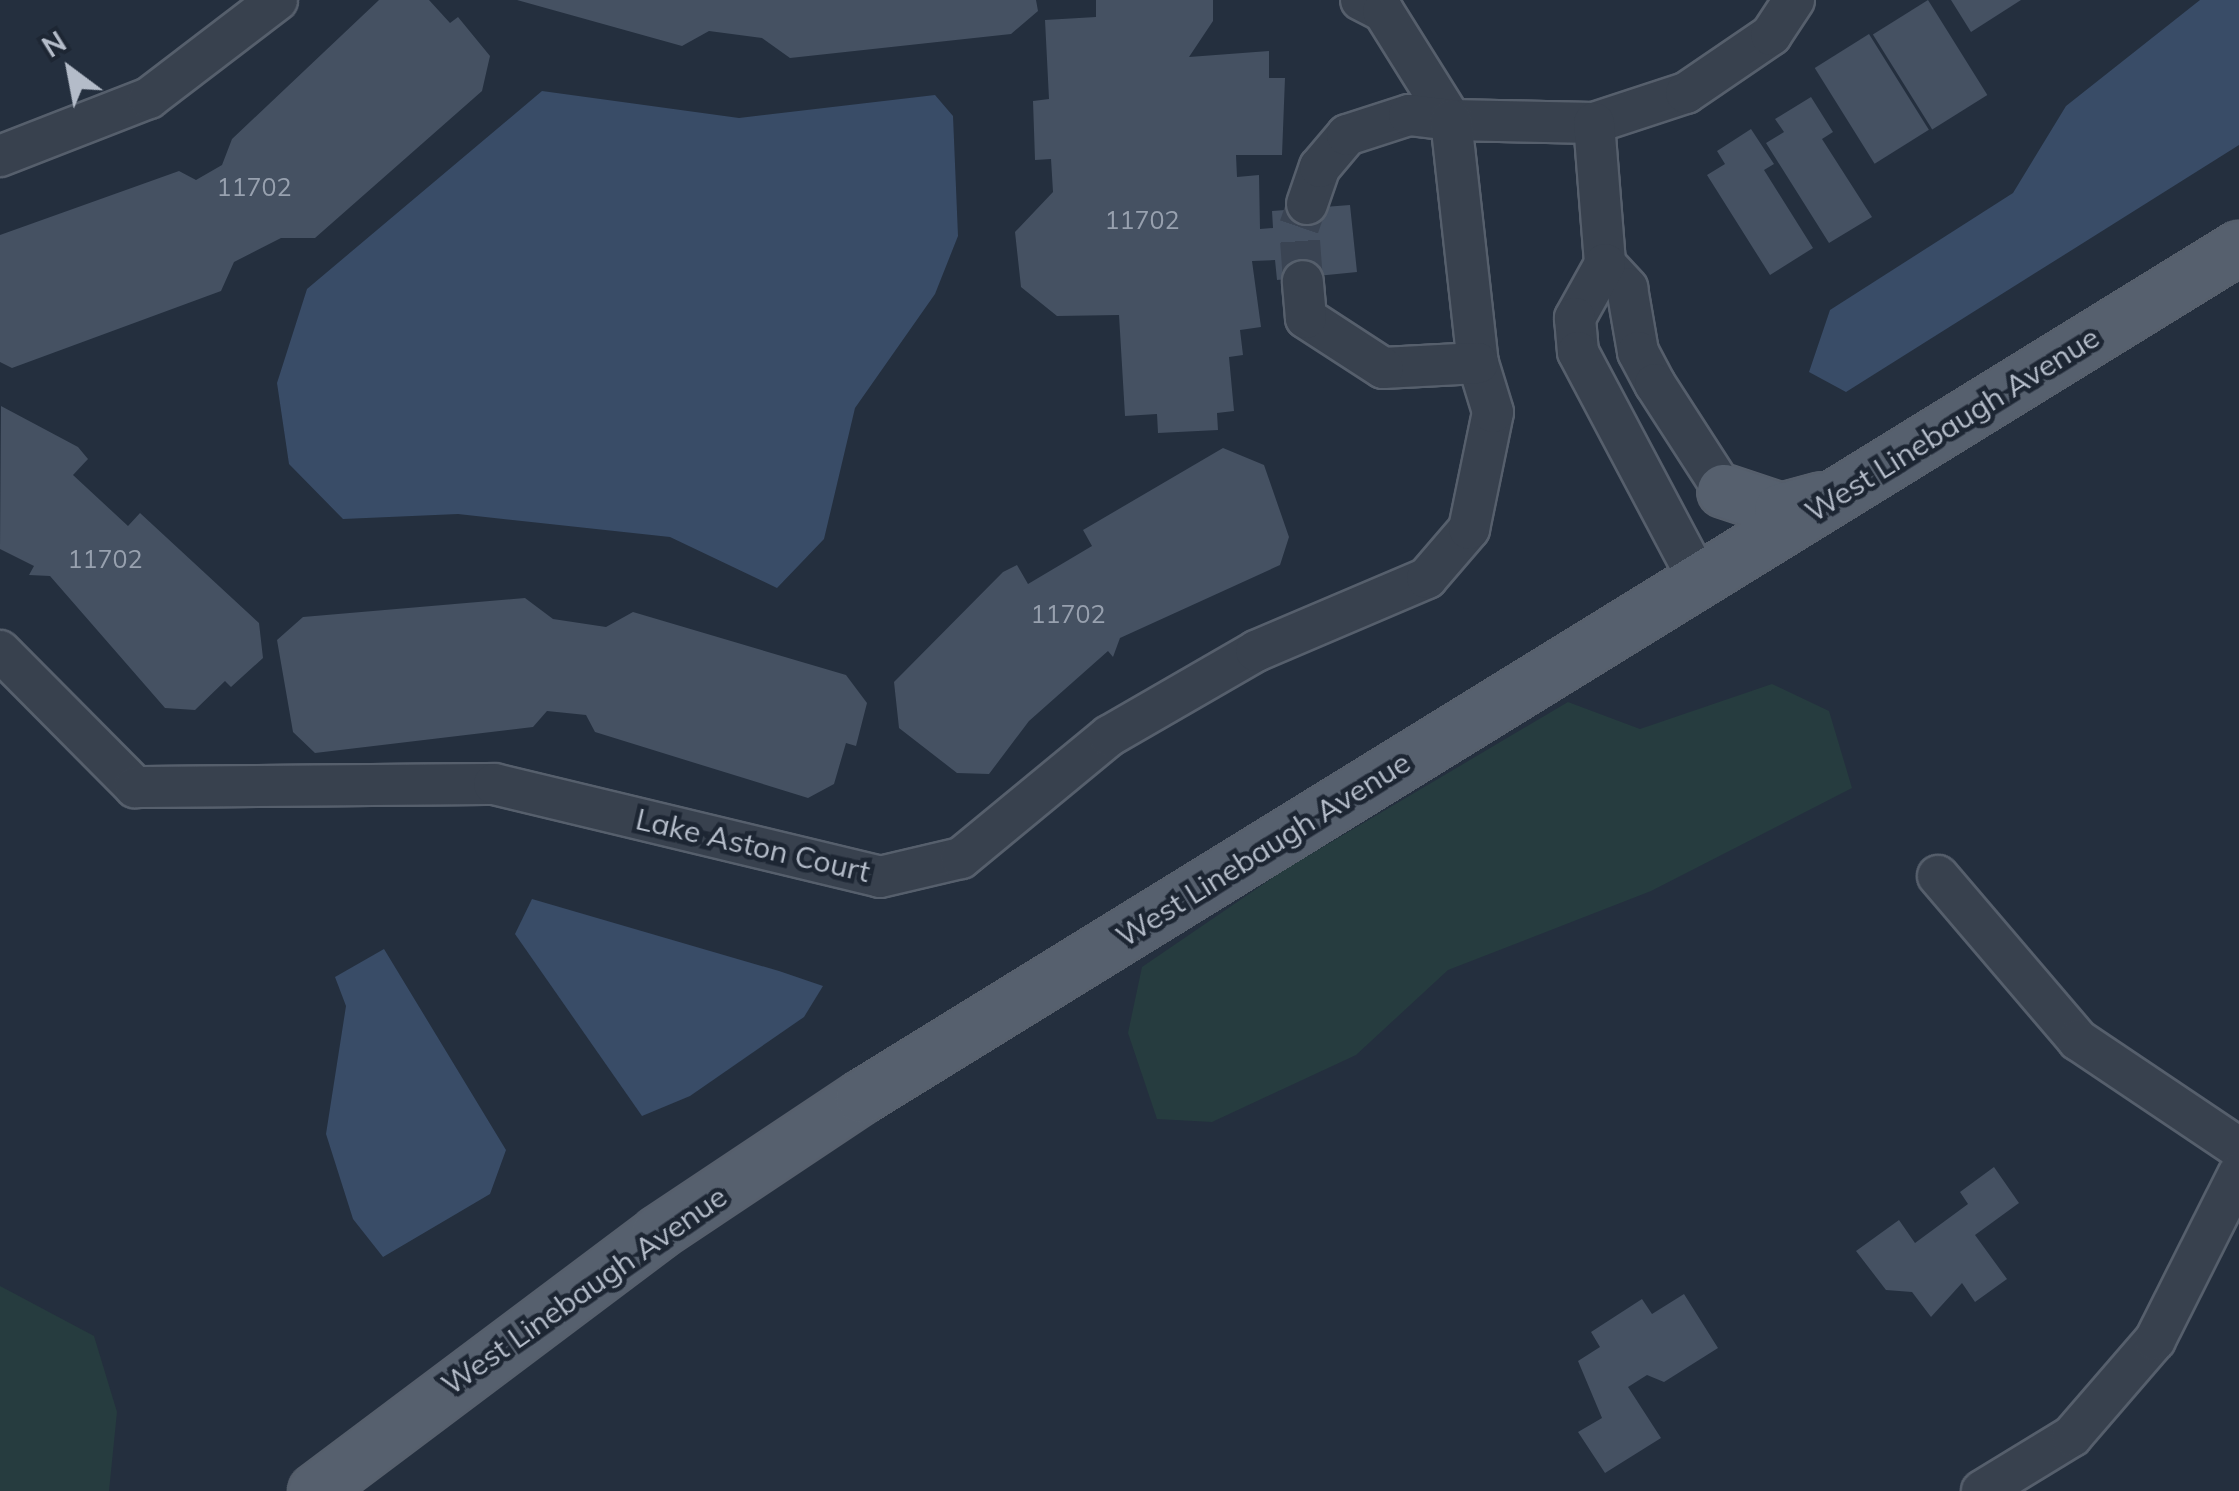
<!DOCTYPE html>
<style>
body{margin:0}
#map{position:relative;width:2239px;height:1491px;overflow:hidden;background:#242f3e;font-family:Mulish,sans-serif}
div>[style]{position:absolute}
.green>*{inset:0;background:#263c3f}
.water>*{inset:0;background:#394c67}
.building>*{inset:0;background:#455162;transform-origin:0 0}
.minor-tunnel>*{height:40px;margin-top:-20px;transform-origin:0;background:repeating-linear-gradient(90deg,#3a4453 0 40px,transparent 0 60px)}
.roads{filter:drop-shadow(2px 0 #565f6c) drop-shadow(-2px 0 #565f6c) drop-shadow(0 2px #565f6c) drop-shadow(0 -2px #565f6c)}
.minor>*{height:40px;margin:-20px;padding:0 20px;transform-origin:20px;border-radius:20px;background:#38414e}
.major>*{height:52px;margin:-26px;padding:0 26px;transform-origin:26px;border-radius:26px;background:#56606e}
span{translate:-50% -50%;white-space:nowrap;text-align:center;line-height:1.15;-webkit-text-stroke:9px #1d2633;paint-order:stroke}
.number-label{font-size:25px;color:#98a1af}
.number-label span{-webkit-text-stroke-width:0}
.street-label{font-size:30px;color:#b4bcc9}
.north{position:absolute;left:20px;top:20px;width:100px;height:100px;-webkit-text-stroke:8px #1d2633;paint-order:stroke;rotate:328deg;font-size:28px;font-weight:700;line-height:40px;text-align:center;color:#b4bcc9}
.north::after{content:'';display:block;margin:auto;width:35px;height:45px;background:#b4bcc9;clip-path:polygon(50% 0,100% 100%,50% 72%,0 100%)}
</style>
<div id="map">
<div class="green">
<div style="clip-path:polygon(1772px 684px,1829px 711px,1852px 788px,1651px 891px,1448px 970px,1356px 1055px,1212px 1122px,1157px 1119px,1128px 1033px,1142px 967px,1284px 870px,1568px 702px,1640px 729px)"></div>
<div style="clip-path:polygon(0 1286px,94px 1336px,117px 1412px,109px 1491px,0 1491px)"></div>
</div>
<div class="water">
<div style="clip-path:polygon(2200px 0,2239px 0,2239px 145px,1846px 392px,1809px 372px,1830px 310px,2013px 193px,2066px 106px)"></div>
<div style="clip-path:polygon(542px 91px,739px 118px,935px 95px,953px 116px,958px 236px,935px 294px,855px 408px,824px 539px,777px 588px,670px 537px,458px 514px,343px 519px,289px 464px,277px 383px,307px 289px)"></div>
<div style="clip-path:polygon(532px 899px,779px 971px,823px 986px,804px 1017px,690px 1096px,642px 1116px,515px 934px)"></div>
<div style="clip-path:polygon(384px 949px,506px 1150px,490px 1194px,383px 1257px,353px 1219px,326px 1134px,346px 1006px,335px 977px)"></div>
</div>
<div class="building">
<div style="clip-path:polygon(379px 0,429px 0,450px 23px,458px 17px,490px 56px,482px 91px,315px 238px,281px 238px,234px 262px,221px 291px,12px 368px,0 362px,0 235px,179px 171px,196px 180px,222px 165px,232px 139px)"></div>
<div style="clip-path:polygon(517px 0,1036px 0,1038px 11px,1011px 34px,790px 58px,762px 38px,709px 31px,682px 46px)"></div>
<div style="clip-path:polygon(1096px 0,1213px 0,1213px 21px,1189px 57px,1269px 51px,1269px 78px,1285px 78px,1282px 155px,1236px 155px,1237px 177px,1259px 175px,1260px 229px,1273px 228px,1272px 211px,1350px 205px,1357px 272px,1277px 280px,1275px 260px,1252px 261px,1261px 327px,1240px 330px,1243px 355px,1229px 357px,1234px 411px,1217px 413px,1218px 430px,1158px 433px,1157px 414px,1125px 416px,1119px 315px,1057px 316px,1021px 287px,1015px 232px,1053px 192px,1051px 159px,1035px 160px,1033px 101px,1049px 99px,1045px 20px,1096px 17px)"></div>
<div style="left:1928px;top:0;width:112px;height:65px;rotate:58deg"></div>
<div style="clip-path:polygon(1951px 0,2021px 0,1971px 32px)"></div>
<div style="left:1869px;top:34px;width:113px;height:64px;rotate:58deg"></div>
<div style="clip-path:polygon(1811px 97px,1833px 132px,1822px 139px,1872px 217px,1829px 243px,1766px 143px,1784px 132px,1775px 119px)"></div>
<div style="clip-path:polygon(1751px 129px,1774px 164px,1764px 170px,1813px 248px,1770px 275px,1707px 175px,1725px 164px,1717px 151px)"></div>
<div style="clip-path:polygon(1px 406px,78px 447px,88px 459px,73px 475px,128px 526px,140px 513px,259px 623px,263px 658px,231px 687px,225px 681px,195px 710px,165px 708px,50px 576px,29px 575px,34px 566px,0 549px)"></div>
<div style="clip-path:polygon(1223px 448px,1264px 465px,1289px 537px,1280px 565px,1120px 638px,1113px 657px,1108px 651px,1029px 721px,989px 774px,957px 773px,899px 728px,894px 682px,1003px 572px,1017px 565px,1028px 584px,1092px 546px,1083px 530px)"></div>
<div style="clip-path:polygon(525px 598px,553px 619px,606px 627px,633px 612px,846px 675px,867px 703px,856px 746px,846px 743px,834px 784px,808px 798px,595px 732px,586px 715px,547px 711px,533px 727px,315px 753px,293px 732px,277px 640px,303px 617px)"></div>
<div style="clip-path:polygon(1994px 1167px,2019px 1203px,1975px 1235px,2007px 1279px,1975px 1302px,1962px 1283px,1931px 1317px,1912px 1292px,1886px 1290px,1856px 1251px,1899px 1220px,1915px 1243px,1968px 1204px,1960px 1192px)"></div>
<div style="clip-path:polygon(1684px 1294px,1718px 1348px,1664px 1382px,1647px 1375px,1628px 1387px,1661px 1438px,1605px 1473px,1578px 1432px,1602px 1418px,1578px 1361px,1600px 1347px,1591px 1332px,1642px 1299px,1652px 1314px)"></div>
</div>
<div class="minor-tunnel">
<div style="left:1303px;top:281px;width:54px;rotate:-94.2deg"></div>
<div style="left:1299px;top:227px;width:24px;rotate:-71deg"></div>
</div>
<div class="roads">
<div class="minor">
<div style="left:1361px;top:0;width:25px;rotate:27deg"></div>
<div style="left:1383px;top:11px;width:128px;rotate:58deg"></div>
<div style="left:1451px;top:120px;width:143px;rotate:1.2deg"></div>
<div style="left:1594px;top:123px;width:97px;rotate:-18.1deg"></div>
<div style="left:1686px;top:93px;width:103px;rotate:-34.3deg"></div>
<div style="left:1771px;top:35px;width:42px;rotate:-56.7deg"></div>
<div style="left:1594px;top:123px;width:141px;rotate:85.5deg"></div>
<div style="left:1605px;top:264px;width:33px;rotate:47deg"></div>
<div style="left:1627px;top:288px;width:65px;rotate:80.2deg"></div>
<div style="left:1638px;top:352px;width:36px;rotate:62deg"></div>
<div style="left:1655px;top:384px;width:127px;rotate:57.2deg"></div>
<div style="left:0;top:156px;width:160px;rotate:-21.3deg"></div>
<div style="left:149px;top:98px;width:161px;rotate:-37.4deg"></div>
<div style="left:1307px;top:204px;width:39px;rotate:-71deg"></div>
<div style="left:1320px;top:167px;width:42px;rotate:-49.8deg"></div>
<div style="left:1347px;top:135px;width:65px;rotate:-17.9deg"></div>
<div style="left:1409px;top:115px;width:42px;rotate:6.8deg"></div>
<div style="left:1451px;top:120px;width:244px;rotate:83.7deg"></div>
<div style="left:1605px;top:264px;width:62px;rotate:119.1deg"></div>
<div style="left:1575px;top:318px;width:34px;rotate:85deg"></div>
<div style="left:1578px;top:352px;width:257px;rotate:62.1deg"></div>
<div style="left:0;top:651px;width:192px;rotate:45.2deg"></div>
<div style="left:135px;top:787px;width:359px;rotate:-0.5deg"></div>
<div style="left:494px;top:784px;width:397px;rotate:13.5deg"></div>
<div style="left:880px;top:877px;width:83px;rotate:-13.2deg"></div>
<div style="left:961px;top:858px;width:192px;rotate:-39.5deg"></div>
<div style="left:1109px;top:736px;width:170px;rotate:-30deg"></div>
<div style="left:1256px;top:651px;width:186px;rotate:-23.1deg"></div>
<div style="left:1427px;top:578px;width:65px;rotate:-49.4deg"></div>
<div style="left:1469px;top:529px;width:119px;rotate:-78.4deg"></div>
<div style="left:1493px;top:412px;width:51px;rotate:-107deg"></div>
<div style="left:1478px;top:363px;width:95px;rotate:177deg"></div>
<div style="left:1383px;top:368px;width:92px;rotate:-147deg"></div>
<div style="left:1306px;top:318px;width:37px;rotate:-95deg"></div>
<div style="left:1938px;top:876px;width:216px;rotate:49.5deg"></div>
<div style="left:2078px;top:1040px;width:194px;rotate:33.9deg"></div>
<div style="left:1982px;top:1491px;width:105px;rotate:-31.4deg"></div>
<div style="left:2072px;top:1436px;width:127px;rotate:-49.2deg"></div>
<div style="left:2155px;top:1340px;width:187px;rotate:-63.3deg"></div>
</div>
<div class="major">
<div style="left:1724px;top:491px;width:60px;rotate:18.4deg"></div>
<div style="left:1781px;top:510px;width:42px;rotate:-15deg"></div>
<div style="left:315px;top:1491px;width:429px;rotate:-36.9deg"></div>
<div style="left:658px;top:1233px;width:245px;rotate:-33.7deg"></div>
<div style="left:862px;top:1097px;width:1618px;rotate:-31.66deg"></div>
</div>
</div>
<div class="number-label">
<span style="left:254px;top:187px">11702</span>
<span style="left:1142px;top:220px">11702</span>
<span style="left:105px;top:559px">11702</span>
<span style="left:1068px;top:614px">11702</span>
</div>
<div class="street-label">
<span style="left:1952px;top:424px;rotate:-32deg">West Linebaugh Avenue</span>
<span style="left:753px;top:845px;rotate:13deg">Lake Aston Court</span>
<span style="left:1263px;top:849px;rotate:-32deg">West Linebaugh Avenue</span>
<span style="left:584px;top:1290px;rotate:-35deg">West Linebaugh Avenue</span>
</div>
<div class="north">N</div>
</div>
